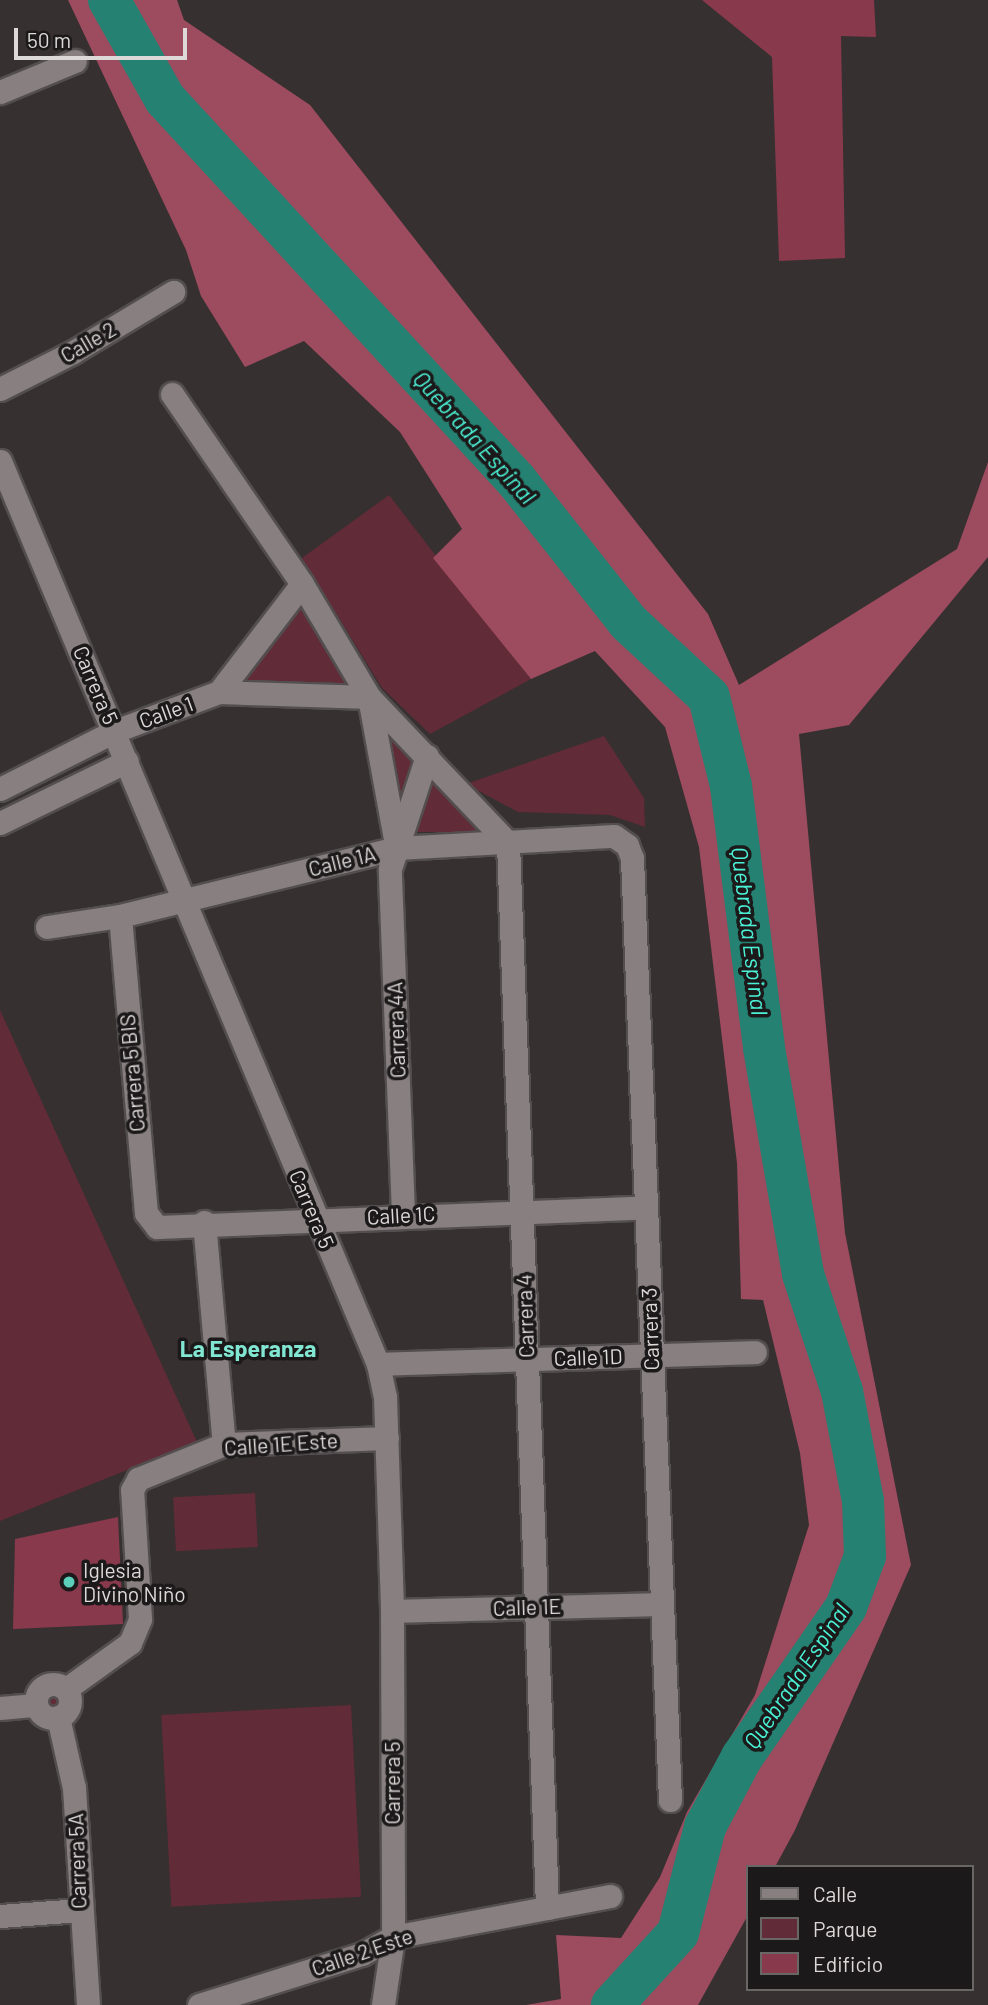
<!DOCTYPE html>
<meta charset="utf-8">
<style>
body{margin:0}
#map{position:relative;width:988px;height:2005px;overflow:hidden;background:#373031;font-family:Barlow,sans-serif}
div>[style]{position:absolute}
.green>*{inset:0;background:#612b37;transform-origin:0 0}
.round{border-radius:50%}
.forest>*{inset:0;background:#9d4b5e}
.river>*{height:42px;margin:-21px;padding:0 21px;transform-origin:21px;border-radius:21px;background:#258272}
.building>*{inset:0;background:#89394c}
.roads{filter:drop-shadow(2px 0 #534e4f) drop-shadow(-2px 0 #534e4f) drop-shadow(0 2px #534e4f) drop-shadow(0 -2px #534e4f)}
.minor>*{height:23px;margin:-11.5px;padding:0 11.5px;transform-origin:11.5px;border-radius:11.5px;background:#877f80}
.minor>.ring{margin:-11.5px;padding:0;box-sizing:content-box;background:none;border:23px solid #877f80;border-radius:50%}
.dots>*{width:19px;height:19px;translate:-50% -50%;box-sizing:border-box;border:4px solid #1c191a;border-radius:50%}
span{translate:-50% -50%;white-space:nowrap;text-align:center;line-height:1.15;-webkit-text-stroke:7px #1c191a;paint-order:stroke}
.street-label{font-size:21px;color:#ddd9d9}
.poi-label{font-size:21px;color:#ddd9d9}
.left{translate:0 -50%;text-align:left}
.water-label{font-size:23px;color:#4bf1d5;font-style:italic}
.neighbourhood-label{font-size:23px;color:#82e7d2;font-weight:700}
.legend{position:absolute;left:746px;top:1865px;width:228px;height:126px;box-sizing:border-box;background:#1c191a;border:2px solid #696666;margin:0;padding:9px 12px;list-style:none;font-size:21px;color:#ddd9d9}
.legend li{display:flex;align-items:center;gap:14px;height:35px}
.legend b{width:35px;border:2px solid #696666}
.scale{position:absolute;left:14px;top:28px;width:173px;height:32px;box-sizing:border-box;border:4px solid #ddd9d9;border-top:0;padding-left:9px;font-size:21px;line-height:24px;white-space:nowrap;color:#ddd9d9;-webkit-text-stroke:5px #1c191a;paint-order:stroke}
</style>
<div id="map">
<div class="green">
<div style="clip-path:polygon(389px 495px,531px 679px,430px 734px,382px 688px,302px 558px)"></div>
<div style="clip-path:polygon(302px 598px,346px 685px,240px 684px)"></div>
<div style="clip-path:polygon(384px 727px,418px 759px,399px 814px)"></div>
<div style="clip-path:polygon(604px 736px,644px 798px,645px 827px,610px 815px,518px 812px,466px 784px)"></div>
<div style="clip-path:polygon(428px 770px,490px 832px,408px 832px)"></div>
<div style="clip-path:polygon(0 1010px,197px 1442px,0 1521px)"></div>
<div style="left:255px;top:1493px;width:54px;height:82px;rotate:87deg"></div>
<div class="round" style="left:43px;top:1689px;width:24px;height:24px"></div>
<div style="left:351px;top:1705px;width:192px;height:190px;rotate:87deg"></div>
</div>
<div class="forest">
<div style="clip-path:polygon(68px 0,177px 0,184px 20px,310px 105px,708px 614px,739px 685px,957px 549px,988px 462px,988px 557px,849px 725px,799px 734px,845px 1233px,911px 1565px,795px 1830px,775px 1867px,748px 1867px,748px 1915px,698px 2005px,526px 2005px,561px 1999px,556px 1935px,621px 1938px,660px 1877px,687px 1812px,755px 1695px,809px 1525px,800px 1453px,763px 1300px,741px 1299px,737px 1163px,699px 847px,665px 727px,595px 651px,531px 679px,433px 558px,462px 529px,400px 432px,304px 341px,245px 367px,201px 296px,186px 250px)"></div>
</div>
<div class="river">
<div style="left:109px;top:0;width:114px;rotate:60.5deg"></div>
<div style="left:165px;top:99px;width:518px;rotate:47.35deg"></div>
<div style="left:516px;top:480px;width:181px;rotate:51.7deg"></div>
<div style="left:628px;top:622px;width:110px;rotate:42.8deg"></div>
<div style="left:709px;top:697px;width:92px;rotate:76.1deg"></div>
<div style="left:731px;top:786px;width:264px;rotate:82.8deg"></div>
<div style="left:764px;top:1048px;width:229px;rotate:80.2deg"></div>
<div style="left:803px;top:1274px;width:123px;rotate:71.6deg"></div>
<div style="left:842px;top:1391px;width:112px;rotate:79.2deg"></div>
<div style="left:863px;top:1501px;width:55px;rotate:87.9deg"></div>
<div style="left:865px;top:1556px;width:54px;rotate:110.4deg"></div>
<div style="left:846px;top:1607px;width:183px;rotate:124.7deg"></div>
<div style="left:742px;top:1757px;width:79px;rotate:117.9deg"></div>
<div style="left:705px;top:1827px;width:109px;rotate:104.3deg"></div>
<div style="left:678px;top:1933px;width:98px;rotate:132.5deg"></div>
</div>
<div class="building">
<div style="clip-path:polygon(702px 0,874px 0,876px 37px,841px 36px,845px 258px,779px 261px,772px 57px)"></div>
<div style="clip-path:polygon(118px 1517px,123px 1624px,13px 1629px,15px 1539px)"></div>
</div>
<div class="roads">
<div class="minor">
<div style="left:0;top:92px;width:81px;rotate:-22.5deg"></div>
<div style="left:0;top:389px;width:82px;rotate:-26.9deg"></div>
<div style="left:73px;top:352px;width:117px;rotate:-31deg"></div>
<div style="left:172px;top:394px;width:230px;rotate:55.6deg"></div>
<div style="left:302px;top:584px;width:131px;rotate:59.3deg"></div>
<div style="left:369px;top:697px;width:202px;rotate:46.4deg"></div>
<div style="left:508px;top:843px;width:1066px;rotate:87.9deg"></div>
<div style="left:0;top:461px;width:979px;rotate:67.29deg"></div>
<div style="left:378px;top:1364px;width:34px;rotate:78deg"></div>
<div style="left:385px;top:1397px;width:214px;rotate:88.1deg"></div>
<div style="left:392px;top:1611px;width:326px;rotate:89.8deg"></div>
<div style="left:393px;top:1937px;width:69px;rotate:98.4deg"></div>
<div style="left:219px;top:692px;width:136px;rotate:-52.5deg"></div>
<div style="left:369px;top:697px;width:149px;rotate:79.6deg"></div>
<div style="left:0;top:789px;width:129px;rotate:-26.8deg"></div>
<div style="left:115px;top:731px;width:111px;rotate:-20.6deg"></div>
<div style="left:219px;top:692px;width:150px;rotate:1.9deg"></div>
<div style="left:0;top:823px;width:141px;rotate:-26deg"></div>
<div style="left:120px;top:916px;width:298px;rotate:85deg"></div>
<div style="left:146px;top:1213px;width:18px;rotate:52deg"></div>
<div style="left:157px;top:1227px;width:488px;rotate:-2.3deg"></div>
<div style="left:47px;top:927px;width:74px;rotate:-8.6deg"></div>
<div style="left:120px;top:916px;width:285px;rotate:-13.8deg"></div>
<div style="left:397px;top:848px;width:217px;rotate:-3.2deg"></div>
<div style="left:614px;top:836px;width:16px;rotate:35deg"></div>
<div style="left:627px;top:845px;width:14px;rotate:69deg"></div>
<div style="left:632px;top:858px;width:943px;rotate:87.69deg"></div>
<div style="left:403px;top:1214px;width:345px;rotate:-92.2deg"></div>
<div style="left:390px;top:869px;width:119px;rotate:-71.9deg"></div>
<div style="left:204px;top:1222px;width:223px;rotate:84.9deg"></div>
<div style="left:378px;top:1364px;width:377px;rotate:-1.8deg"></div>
<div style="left:392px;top:1611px;width:269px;rotate:-1.5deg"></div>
<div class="ring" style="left:36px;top:1684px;width:11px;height:11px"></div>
<div style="left:66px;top:1689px;width:79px;rotate:-35.7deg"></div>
<div style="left:130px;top:1643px;width:26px;rotate:-67deg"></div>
<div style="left:140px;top:1619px;width:129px;rotate:-93.5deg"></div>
<div style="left:132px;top:1490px;width:13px;rotate:-61deg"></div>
<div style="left:138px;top:1479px;width:93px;rotate:-22.1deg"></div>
<div style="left:224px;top:1444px;width:163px;rotate:-2.1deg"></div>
<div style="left:0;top:1708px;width:36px;rotate:-5deg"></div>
<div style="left:58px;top:1717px;width:73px;rotate:77.3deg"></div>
<div style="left:74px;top:1788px;width:217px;rotate:86.3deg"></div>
<div style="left:0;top:1916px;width:79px;rotate:-4.3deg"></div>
<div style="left:199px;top:2005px;width:171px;rotate:-17.4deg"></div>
<div style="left:362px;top:1954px;width:35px;rotate:-29deg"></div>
<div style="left:393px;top:1937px;width:221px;rotate:-10.7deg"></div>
</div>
</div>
<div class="dots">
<div style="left:69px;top:1582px;background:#5dceb9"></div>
</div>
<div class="street-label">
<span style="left:88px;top:342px;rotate:-30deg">Calle 2</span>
<span style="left:96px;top:685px;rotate:67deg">Carrera 5</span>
<span style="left:166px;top:712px;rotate:-20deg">Calle 1</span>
<span style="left:342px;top:861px;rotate:-14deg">Calle 1A</span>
<span style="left:396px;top:1030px;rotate:-92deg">Carrera 4A</span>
<span style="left:132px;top:1073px;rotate:-95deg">Carrera 5 BIS</span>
<span style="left:312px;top:1209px;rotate:67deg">Carrera 5</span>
<span style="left:401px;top:1215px;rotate:-3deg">Calle 1C</span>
<span style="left:525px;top:1316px;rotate:-92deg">Carrera 4</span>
<span style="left:650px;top:1329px;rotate:-92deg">Carrera 3</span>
<span style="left:588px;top:1357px;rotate:-2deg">Calle 1D</span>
<span style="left:281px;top:1444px;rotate:-4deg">Calle 1E Este</span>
<span style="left:527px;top:1607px;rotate:-2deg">Calle 1E</span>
<span style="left:392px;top:1783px;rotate:-90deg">Carrera 5</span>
<span style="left:77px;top:1861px;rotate:-92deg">Carrera 5A</span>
<span style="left:362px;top:1952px;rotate:-19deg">Calle 2 Este</span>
</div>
<div class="poi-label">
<span class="left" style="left:83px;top:1582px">Iglesia<br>Divino Niño</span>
</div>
<div class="water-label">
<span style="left:475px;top:437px;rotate:48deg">Quebrada Espinal</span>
<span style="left:750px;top:931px;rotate:83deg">Quebrada Espinal</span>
<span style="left:796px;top:1676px;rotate:-56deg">Quebrada Espinal</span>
</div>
<div class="neighbourhood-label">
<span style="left:248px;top:1348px">La Esperanza</span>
</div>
<ul class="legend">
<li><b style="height:9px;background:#877f80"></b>Calle</li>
<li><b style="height:19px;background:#612b37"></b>Parque</li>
<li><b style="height:19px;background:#89394c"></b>Edificio</li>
</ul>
<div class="scale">50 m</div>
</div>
